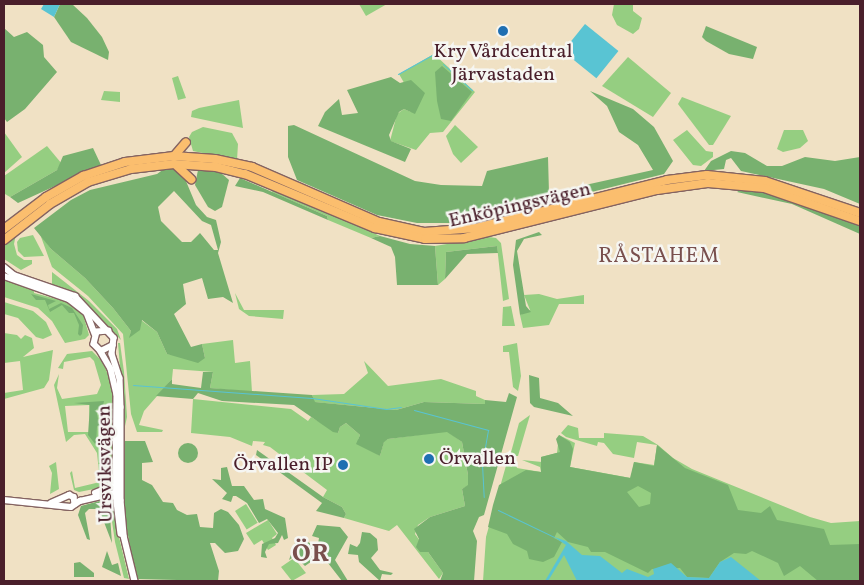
<!DOCTYPE html>
<meta charset="utf-8">
<style>
body{margin:0}
#map{position:relative;width:864px;height:585px;overflow:hidden;background:#f0e1c4;font-family:Vollkorn,serif}
div>[style]{position:absolute}
.green>*{inset:0;background:#95ce81;transform-origin:0 0}
.forest>*{inset:0;background:#78b16f}
.round{border-radius:50%}
.water>*{inset:0;background:#59c4d3;transform-origin:0 0}
.stream>*{height:1px;margin:-0.5px;padding:0 0.5px;transform-origin:0.5px;border-radius:0.5px;background:#59c4d3}
.roads{filter:drop-shadow(1px 0 #846361) drop-shadow(-1px 0 #846361) drop-shadow(0 1px #846361) drop-shadow(0 -1px #846361)}
.minor>*{height:5.5px;margin:-2.75px;padding:0 2.75px;transform-origin:2.75px;border-radius:2.75px;background:#fff}
.major>*{height:8px;margin:-4px;padding:0 4px;transform-origin:4px;border-radius:4px;background:#fbbe6e}
.dots>*{width:14px;height:14px;translate:-50% -50%;box-sizing:border-box;border:2px solid #f6f6f2;border-radius:50%}
span{translate:-50% -50%;white-space:nowrap;text-align:center;line-height:1.15;-webkit-text-stroke:5px #f6f6f2;paint-order:stroke}
.poi-label{font-size:20px;color:#4a1f2b}
.left{translate:0 -50%;text-align:left}
.right{translate:-100% -50%;text-align:right}
.street-label{font-size:20px;color:#4a1f2b}
.neighbourhood-label{font-size:21px;color:#794f4d;letter-spacing:1px}
.district-label{font-size:25px;color:#794f4d;font-weight:700;letter-spacing:1px}
.frame{position:absolute;inset:0;border:5px solid #4a1f2b;pointer-events:none}
</style>
<div id="map">
<div class="green">
<div style="clip-path:polygon(359px 4px,387px 4px,366px 16px)"></div>
<div style="clip-path:polygon(614px 4px,633px 4px,633px 11px,642px 18px,639px 29px,633px 34px,617px 25px,612px 15px)"></div>
<div style="clip-path:polygon(434px 54px,475px 92px,443px 132px,430px 133px,416px 150px,390px 141px,397px 114px,404px 109px,411px 112px,407px 88px,399px 74px)"></div>
<div style="clip-path:polygon(628px 57px,671px 93px,653px 117px,602px 86px)"></div>
<div style="clip-path:polygon(178px 76px,186px 98px,178px 100px,172px 78px)"></div>
<div style="clip-path:polygon(104px 91px,120px 92px,120px 102px,101px 100px)"></div>
<div style="clip-path:polygon(682px 97px,731px 116px,713px 145px,709px 145px,678px 104px)"></div>
<div style="clip-path:polygon(239px 100px,243px 128px,191px 117px,192px 111px,199px 108px)"></div>
<div style="clip-path:polygon(455px 125px,478px 147px,461px 163px,453px 154px,446px 136px)"></div>
<div style="clip-path:polygon(203px 127px,232px 133px,238px 144px,237px 160px,193px 151px,189px 137px,192px 132px)"></div>
<div style="clip-path:polygon(687px 130px,706px 151px,713px 152px,713px 157px,701px 166px,693px 165px,673px 140px)"></div>
<div style="clip-path:polygon(784px 130px,803px 130px,808px 141px,800px 148px,783px 152px,777px 149px)"></div>
<div style="clip-path:polygon(4px 132px,22px 157px,4px 173px)"></div>
<div style="clip-path:polygon(47px 146px,62px 164px,57px 170px,10px 197px,5px 194px,4px 176px)"></div>
<div style="clip-path:polygon(273px 188px,323px 210px,380px 236px,371px 238px,328px 220px,327px 216px,272px 192px)"></div>
<div style="clip-path:polygon(16px 234px,14px 244px,17px 255px,24px 260px,32px 260px,32px 264px,21px 270px,4px 259px,4px 245px)"></div>
<div style="clip-path:polygon(40px 234px,51px 249px,85px 278px,113px 308px,131px 331px,130px 337px,141px 320px,157px 332px,167px 354px,205px 358px,202px 344px,233px 340px,235px 363px,250px 361px,252px 392px,210px 388px,213px 372px,173px 369px,172px 379px,144px 411px,139px 425px,163px 430px,162px 432px,137px 432px,131px 414px,123px 334px,88px 296px,52px 267px)"></div>
<div style="clip-path:polygon(33px 235px,44px 256px,24px 257px,18px 251px,17px 242px,20px 238px)"></div>
<div style="clip-path:polygon(489px 237px,496px 238px,501px 243px,509px 299px,503px 301px,497px 246px,446px 252px,445px 279px,438px 285px,435px 246px)"></div>
<div style="clip-path:polygon(52px 272px,89px 301px,117px 329px,121px 340px,77px 295px,52px 284px)"></div>
<div style="clip-path:polygon(4px 279px,34px 289px,34px 293px,68px 302px,83px 314px,89px 335px,85px 339px,65px 343px,52px 321px,38px 308px,4px 297px)"></div>
<div style="clip-path:polygon(235px 293px,244px 310px,284px 310px,283px 319px,249px 316px,239px 309px)"></div>
<div style="clip-path:polygon(539px 294px,557px 299px,584px 295px,584px 304px,559px 304px,549px 325px,523px 328px,520px 315px,530px 310px,524px 295px)"></div>
<div style="clip-path:polygon(4px 302px,33px 311px,46px 322px,52px 335px,43px 339px,36px 337px,18px 318px,4px 314px)"></div>
<div style="clip-path:polygon(511px 306px,515px 326px,502px 326px,503px 307px)"></div>
<div style="clip-path:polygon(4px 333px,17px 335px,21px 339px,25px 335px,32px 338px,34px 348px,23px 357px,53px 350px,49px 380px,44px 388px,4px 399px,4px 393px,23px 390px,20px 361px,4px 363px)"></div>
<div style="clip-path:polygon(118px 343px,120px 343px,124px 372px,127px 417px,125px 426px)"></div>
<div style="clip-path:polygon(517px 343px,521px 376px,518px 391px,513px 387px,509px 352px,503px 352px,503px 346px)"></div>
<div style="clip-path:polygon(evenodd,92px 351px,103px 362px,113px 388px,112px 477px,104px 487px,79px 492px,74px 490px,70px 473px,72px 471px,75px 488px,100px 482px,97px 453px,85px 434px,74px 435px,66px 442px,54px 385px,59px 374px,57px 388px,62px 399px,97px 394px,101px 385px,94px 361px,90px 357px,64px 362px,63px 369px,58px 368px,67px 354px,92px 351px,89px 405px,90px 432px,68px 432px,65px 406px,89px 405px)"></div>
<div style="clip-path:polygon(364px 361px,388px 386px,441px 379px,476px 391px,476px 396px,485px 400px,485px 404px,424px 402px,396px 410px,314px 402px,312px 395px,344px 394px,368px 373px)"></div>
<div style="clip-path:polygon(193px 399px,291px 409px,308px 421px,311px 417px,338px 433px,340px 427px,346px 423px,360px 435px,358px 440px,380px 456px,384px 441px,388px 439px,447px 431px,462px 442px,468px 475px,468px 486px,462px 489px,465px 506px,430px 517px,418px 525px,415px 534px,443px 573px,439px 579px,397px 525px,389px 531px,344px 518px,346px 514px,342px 507px,323px 497px,327px 490px,270px 447px,263px 445px,265px 442px,253px 441px,252px 446px,230px 437px,191px 433px)"></div>
<div style="clip-path:polygon(530px 415px,518px 456px,510px 456px,519px 423px)"></div>
<div style="clip-path:polygon(568px 425px,578px 428px,579px 438px,604px 438px,604px 433px,643px 436px,658px 445px,673px 458px,692px 469px,810px 517px,831px 523px,860px 521px,860px 581px,483px 581px,486px 537px,507px 462px,515px 461px,517px 468px,541px 472px,540px 467px,522px 460px,542px 462px,541px 457px,557px 453px,559px 435px,575px 443px,570px 467px,631px 478px,634px 462px,654px 465px,657px 445px,637px 442px,634px 458px,613px 454px,604px 443px,598px 442px,597px 446px,566px 437px,561px 433px)"></div>
<div style="clip-path:polygon(56px 462px,59px 489px,50px 494px,52px 473px,49px 466px)"></div>
<div style="clip-path:polygon(114px 503px,119px 537px,129px 579px,124px 578px,115px 542px,110px 508px)"></div>
<div style="left:246px;top:504px;width:22px;height:13px;rotate:58deg"></div>
<div style="clip-path:polygon(268px 520px,277px 534px,272px 538px,276px 545px,268px 550px,262px 540px,254px 545px,246px 533px)"></div>
<div style="clip-path:polygon(294px 558px,306px 573px,292px 581px,281px 567px)"></div>
</div>
<div class="forest">
<div style="clip-path:polygon(60px 4px,72px 4px,87px 18px,102px 37px,109px 52px,108px 60px,71px 42px,54px 17px)"></div>
<div style="clip-path:polygon(706px 26px,757px 47px,753px 59px,729px 54px,706px 41px,702px 37px)"></div>
<div style="clip-path:polygon(4px 28px,14px 37px,27px 32px,43px 45px,44px 57px,57px 72px,25px 109px,7px 122px,4px 118px)"></div>
<div style="clip-path:polygon(442px 66px,472px 92px,451px 121px,441px 119px,437px 101px,435px 72px)"></div>
<div style="clip-path:polygon(391px 77px,400px 83px,411px 80px,425px 93px,415px 114px,404px 109px,399px 112px,389px 135px,391px 141px,411px 149px,405px 162px,318px 126px,325px 112px,339px 99px,342px 115px,358px 113px,347px 90px)"></div>
<div style="clip-path:polygon(590px 91px,633px 109px,654px 127px,673px 161px,664px 174px,495px 216px,451px 223px,417px 223px,377px 215px,297px 180px,288px 157px,288px 126px,294px 125px,415px 181px,441px 185px,482px 186px,487px 171px,548px 157px,549px 193px,653px 170px,638px 145px,619px 132px,607px 106px)"></div>
<div style="clip-path:polygon(93px 148px,101px 165px,18px 203px,10px 197px,57px 170px,63px 156px)"></div>
<div style="clip-path:polygon(731px 151px,745px 153px,767px 166px,782px 166px,805px 157px,835px 161px,860px 157px,860px 204px,824px 189px,741px 171px,731px 158px,726px 160px,724px 169px,704px 171px,711px 161px)"></div>
<div style="clip-path:polygon(evenodd,164px 169px,177px 169px,183px 174px,196px 205px,207px 217px,216px 220px,221px 242px,218px 253px,233px 303px,223px 297px,208px 299px,202px 278px,183px 284px,186px 304px,174px 314px,191px 347px,202px 344px,205px 358px,198px 363px,167px 354px,157px 332px,142px 320px,140px 330px,129px 338px,131px 331px,113px 308px,85px 278px,51px 249px,34px 228px,71px 200px,90px 190px,157px 174px,164px 169px,174px 191px,202px 221px,211px 225px,218px 250px,214px 250px,200px 233px,191px 242px,182px 242px,161px 221px,158px 207px,174px 191px)"></div>
<div style="clip-path:polygon(205px 169px,221px 173px,229px 180px,222px 207px,215px 211px,208px 207px,195px 185px,198px 170px)"></div>
<div style="clip-path:polygon(240px 178px,327px 216px,328px 220px,263px 192px,235px 186px)"></div>
<div style="clip-path:polygon(740px 190px,772px 194px,803px 204px,860px 225px,860px 234px,792px 204px,737px 192px)"></div>
<div style="clip-path:polygon(539px 232px,542px 235px,524px 239px,517px 251px,526px 306px,531px 312px,520px 315px,513px 265px,516px 240px)"></div>
<div style="clip-path:polygon(380px 236px,410px 244px,435px 246px,438px 285px,397px 285px,395px 257px,391px 247px,371px 238px)"></div>
<div style="clip-path:polygon(497px 246px,498px 253px,467px 254px,445px 279px,446px 252px)"></div>
<div style="clip-path:polygon(31px 294px,56px 301px,48px 305px,49px 309px,61px 303px,72px 308px,83px 325px,82px 334px,80px 336px,78px 334px,79px 325px,74px 313px,69px 313px,62px 305px,50px 312px,45px 300px,36px 300px)"></div>
<div style="clip-path:polygon(203px 372px,213px 372px,210px 388px,312px 395px,315px 402px,396px 410px,424px 402px,485px 404px,485px 400px,506px 402px,509px 393px,517px 397px,484px 515px,479px 517px,473px 531px,477px 541px,474px 581px,440px 581px,443px 573px,428px 552px,420px 552px,416px 547px,419px 539px,414px 529px,430px 517px,465px 506px,462px 489px,468px 485px,468px 475px,462px 442px,447px 432px,388px 439px,384px 442px,380px 456px,356px 444px,360px 435px,346px 423px,340px 427px,338px 433px,333px 432px,294px 405px,222px 401px,198px 393px,193px 399px,156px 396px,172px 379px,172px 384px,201px 388px)"></div>
<div style="clip-path:polygon(529px 375px,539px 378px,540px 398px,558px 403px,573px 416px,534px 407px,530px 403px)"></div>
<div style="clip-path:polygon(104px 401px,102px 410px,96px 409px,99px 424px,106px 423px,108px 418px,112px 424px,105px 437px,103px 428px,97px 426px,96px 445px,88px 435px,90px 405px,74px 403px)"></div>
<div style="clip-path:polygon(evenodd,559px 435px,570px 442px,573px 449px,570px 467px,630px 478px,634px 462px,654px 466px,657px 445px,685px 468px,728px 485px,738px 510px,761px 513px,770px 506px,777px 520px,824px 529px,830px 545px,860px 544px,860px 581px,818px 581px,800px 566px,784px 576px,778px 563px,752px 551px,746px 554px,734px 553px,720px 562px,709px 578px,687px 577px,680px 568px,652px 569px,648px 573px,605px 552px,591px 552px,588px 547px,568px 542px,557px 532px,554px 538px,562px 542px,554px 557px,543px 562px,529px 559px,527px 551px,513px 544px,507px 534px,488px 527px,493px 505px,499px 485px,526px 470px,541px 472px,541px 457px,560px 452px,556px 439px,559px 435px,638px 486px,651px 493px,650px 504px,639px 507px,627px 492px,638px 486px)"></div>
<div style="clip-path:polygon(125px 441px,145px 441px,153px 462px,142px 463px,142px 480px,152px 485px,163px 502px,173px 503px,177px 510px,187px 515px,197px 514px,200px 527px,213px 528px,214px 513px,221px 509px,228px 512px,239px 525px,244px 539px,238px 551px,225px 553px,215px 543px,210px 543px,219px 571px,218px 581px,136px 579px,123px 508px)"></div>
<div class="round" style="left:178px;top:443px;width:20px;height:20px"></div>
<div style="clip-path:polygon(257px 450px,323px 497px,342px 507px,346px 514px,344px 518px,316px 511px,322px 503px,256px 455px)"></div>
<div style="clip-path:polygon(227px 467px,232px 486px,244px 486px,254px 500px,263px 499px,265px 509px,285px 518px,288px 538px,284px 540px,282px 535px,278px 543px,269px 544px,265px 552px,267px 558px,261px 557px,262px 544px,275px 538px,278px 533px,267px 519px,259px 523px,247px 503px,236px 496px,233px 496px,231px 502px,222px 499px,227px 493px,212px 479px,221px 480px,221px 468px)"></div>
<div style="clip-path:polygon(103px 500px,109px 502px,112px 543px,99px 509px,89px 509px,85px 513px,90px 540px,87px 539px,78px 515px,81px 506px)"></div>
<div style="clip-path:polygon(317px 525px,340px 527px,348px 537px,335px 560px,348px 581px,342px 581px,328px 563px,322px 560px,315px 559px,305px 566px,295px 556px,289px 560px,295px 543px,303px 539px,311px 544px,312px 549px,307px 551px,309px 557px,325px 554px,326px 546px,318px 544px,319px 538px,312px 536px)"></div>
<div style="clip-path:polygon(362px 532px,370px 533px,377px 539px,378px 550px,371px 558px,380px 570px,393px 573px,391px 575px,382px 574px,380px 581px,359px 562px,358px 555px,348px 554px,350px 544px,357px 547px,360px 543px)"></div>
<div style="clip-path:polygon(107px 551px,112px 565px,118px 563px,121px 576px,102px 567px)"></div>
<div style="clip-path:polygon(80px 562px,94px 573px,94px 577px,74px 577px,74px 563px)"></div>
</div>
<div class="water">
<div style="clip-path:polygon(44px 4px,60px 4px,54px 17px,41px 9px)"></div>
<div style="left:585px;top:24px;width:43px;height:35px;rotate:39deg"></div>
<div style="clip-path:polygon(554px 537px,566px 541px,582px 555px,600px 556px,622px 573px,627px 569px,648px 577px,654px 574px,653px 569px,671px 563px,687px 577px,709px 578px,720px 562px,731px 557px,761px 581px,577px 581px,564px 555px,548px 581px,545px 581px,566px 545px)"></div>
</div>
<div class="stream">
<div style="left:443px;top:64px;width:39px;rotate:42deg"></div>
<div style="left:398px;top:74px;width:41px;rotate:-29.1deg"></div>
<div style="left:133px;top:385px;width:179px;rotate:4.2deg"></div>
<div style="left:312px;top:398px;width:75px;rotate:8.5deg"></div>
<div style="left:386px;top:409px;width:15px;rotate:-8deg"></div>
<div style="left:414px;top:410px;width:77px;rotate:15.1deg"></div>
<div style="left:488px;top:430px;width:35px;rotate:100deg"></div>
<div style="left:482px;top:464px;width:33px;rotate:87deg"></div>
<div style="left:498px;top:510px;width:62px;rotate:25.7deg"></div>
</div>
<div class="roads">
<div class="minor">
<div style="left:4px;top:267px;width:13px;rotate:39deg"></div>
<div style="left:14px;top:275px;width:65px;rotate:19deg"></div>
<div style="left:75px;top:296px;width:57px;rotate:47.1deg"></div>
<div style="left:114px;top:338px;width:16px;rotate:97deg"></div>
<div style="left:112px;top:354px;width:25px;rotate:72deg"></div>
<div style="left:120px;top:378px;width:29px;rotate:88deg"></div>
<div style="left:121px;top:407px;width:93px;rotate:90deg"></div>
<div style="left:121px;top:500px;width:36px;rotate:85deg"></div>
<div style="left:124px;top:536px;width:46px;rotate:76.3deg"></div>
<div style="left:4px;top:276px;width:69px;rotate:19.5deg"></div>
<div style="left:69px;top:299px;width:23px;rotate:38deg"></div>
<div style="left:87px;top:313px;width:22px;rotate:69deg"></div>
<div style="left:109px;top:331px;width:12px;rotate:175deg"></div>
<div style="left:97px;top:332px;width:12px;rotate:104deg"></div>
<div style="left:94px;top:344px;width:10px;rotate:45deg"></div>
<div style="left:101px;top:351px;width:13px;rotate:-27deg"></div>
<div style="left:100px;top:350px;width:22px;rotate:60deg"></div>
<div style="left:111px;top:369px;width:26px;rotate:77deg"></div>
<div style="left:117px;top:394px;width:100px;rotate:90.6deg"></div>
<div style="left:116px;top:494px;width:40px;rotate:82.9deg"></div>
<div style="left:95px;top:493px;width:16px;rotate:-22deg"></div>
<div style="left:110px;top:487px;width:10px;rotate:-66deg"></div>
<div style="left:4px;top:500px;width:67px;rotate:6deg"></div>
<div style="left:71px;top:507px;width:11px;rotate:-34deg"></div>
<div style="left:80px;top:501px;width:40px;rotate:-13deg"></div>
<div style="left:51px;top:503px;width:20px;rotate:-24deg"></div>
<div style="left:69px;top:495px;width:5px;rotate:22deg"></div>
<div style="left:74px;top:497px;width:7px;rotate:82deg"></div>
</div>
<div class="major">
<div style="left:174px;top:156px;width:18px;rotate:-49deg"></div>
<div style="left:176px;top:165px;width:21px;rotate:43deg"></div>
<div style="left:4px;top:229px;width:53px;rotate:-37.3deg"></div>
<div style="left:46px;top:197px;width:43px;rotate:-29.6deg"></div>
<div style="left:83px;top:176px;width:44px;rotate:-18.4deg"></div>
<div style="left:125px;top:162px;width:49px;rotate:-7deg"></div>
<div style="left:174px;top:156px;width:41px;rotate:4.2deg"></div>
<div style="left:215px;top:159px;width:38px;rotate:12deg"></div>
<div style="left:252px;top:167px;width:138px;rotate:23.4deg"></div>
<div style="left:379px;top:222px;width:46px;rotate:12.5deg"></div>
<div style="left:424px;top:232px;width:52px;rotate:-4.4deg"></div>
<div style="left:476px;top:228px;width:197px;rotate:-14.1deg"></div>
<div style="left:667px;top:180px;width:40px;rotate:-7.1deg"></div>
<div style="left:707px;top:175px;width:58px;rotate:5.9deg"></div>
<div style="left:765px;top:181px;width:100px;rotate:18.6deg"></div>
<div style="left:4px;top:240px;width:58px;rotate:-38deg"></div>
<div style="left:50px;top:204px;width:44px;rotate:-30.1deg"></div>
<div style="left:88px;top:182px;width:45px;rotate:-16.8deg"></div>
<div style="left:131px;top:169px;width:43px;rotate:-6.6deg"></div>
<div style="left:174px;top:164px;width:42px;rotate:4.1deg"></div>
<div style="left:216px;top:167px;width:30px;rotate:14deg"></div>
<div style="left:245px;top:174px;width:141px;rotate:22.6deg"></div>
<div style="left:375px;top:228px;width:51px;rotate:12.4deg"></div>
<div style="left:425px;top:239px;width:39px;rotate:-1deg"></div>
<div style="left:464px;top:238px;width:199px;rotate:-14deg"></div>
<div style="left:657px;top:190px;width:51px;rotate:-7.8deg"></div>
<div style="left:708px;top:183px;width:56px;rotate:5.1deg"></div>
<div style="left:764px;top:188px;width:102px;rotate:19deg"></div>
</div>
</div>
<div class="dots">
<div style="left:503px;top:31px;background:#1f6fb2"></div>
<div style="left:429px;top:459px;background:#1f6fb2"></div>
<div style="left:343px;top:465px;background:#1f6fb2"></div>
</div>
<div class="poi-label">
<span style="left:503px;top:64px">Kry Vårdcentral<br>Järvastaden</span>
<span class="left" style="left:439px;top:459px">Örvallen</span>
<span class="right" style="left:333px;top:465px">Örvallen IP</span>
</div>
<div class="street-label">
<span style="left:520px;top:206px;rotate:-13deg">Enköpingsvägen</span>
<span style="left:106px;top:464px;rotate:-91deg">Ursviksvägen</span>
</div>
<div class="neighbourhood-label">
<span style="left:659px;top:257px">RÅSTAHEM</span>
</div>
<div class="district-label">
<span style="left:311px;top:555px">ÖR</span>
</div>
<div class="frame"></div>
</div>
